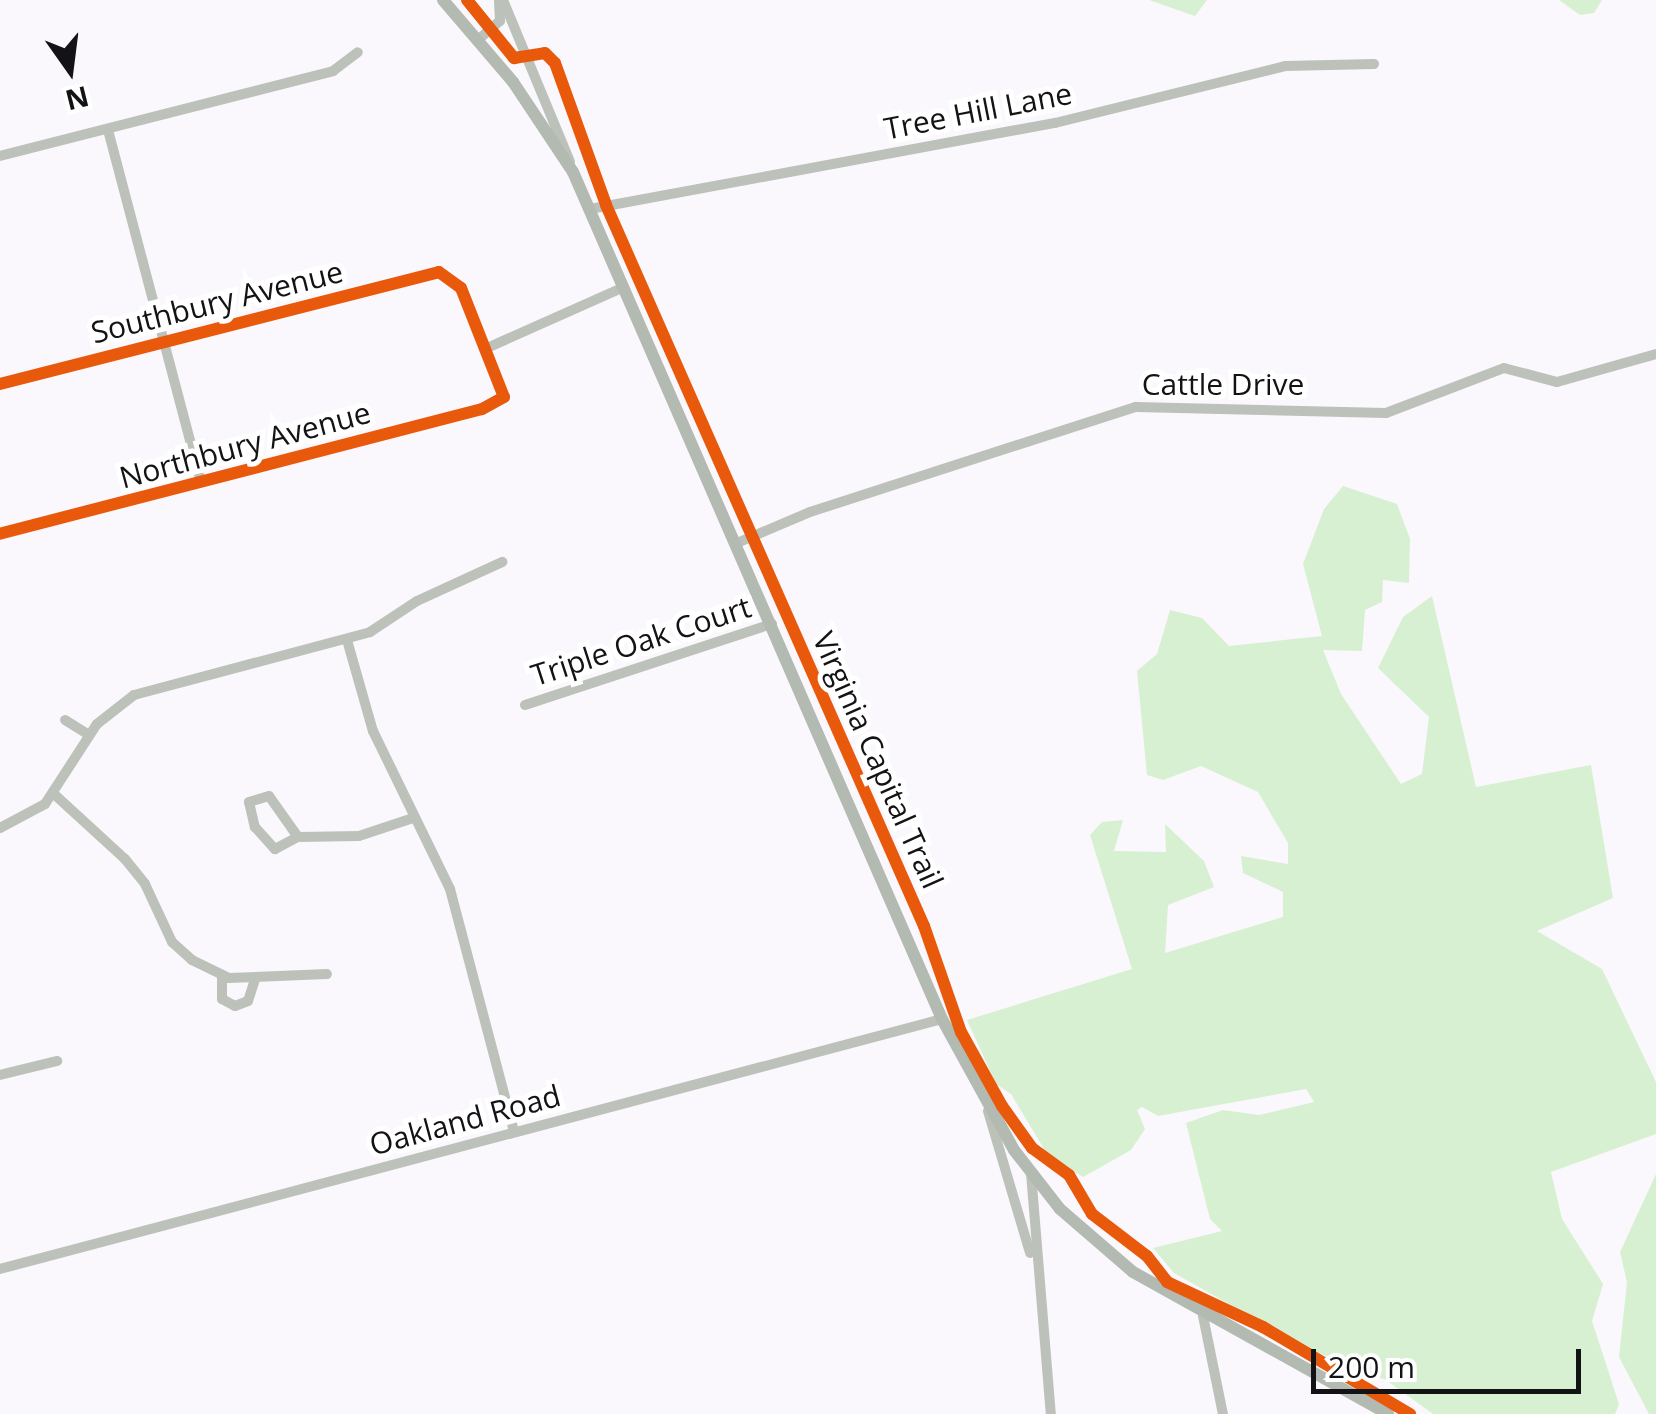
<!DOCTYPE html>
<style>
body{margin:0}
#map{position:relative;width:1656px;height:1414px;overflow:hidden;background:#faf8fd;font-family:"Open Sans",sans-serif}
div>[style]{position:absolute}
.green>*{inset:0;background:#d7f0d1}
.minor>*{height:10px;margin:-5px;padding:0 5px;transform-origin:5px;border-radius:5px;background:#bcc2ba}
.major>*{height:12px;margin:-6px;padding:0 6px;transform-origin:6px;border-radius:6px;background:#b3bab2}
.cycleway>*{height:12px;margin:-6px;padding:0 6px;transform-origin:6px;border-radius:6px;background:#e8590c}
span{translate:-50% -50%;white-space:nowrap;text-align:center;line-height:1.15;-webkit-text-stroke:10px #fff;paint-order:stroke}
.street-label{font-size:30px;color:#131214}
.north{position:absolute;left:20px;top:20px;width:100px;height:100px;-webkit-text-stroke:8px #fff;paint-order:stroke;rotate:166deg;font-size:28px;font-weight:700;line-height:40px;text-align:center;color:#131214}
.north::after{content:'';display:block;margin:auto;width:35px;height:45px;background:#131214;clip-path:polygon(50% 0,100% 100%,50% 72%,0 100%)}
.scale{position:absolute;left:1311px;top:1349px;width:270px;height:45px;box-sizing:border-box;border:5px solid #131214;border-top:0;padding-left:12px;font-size:30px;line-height:35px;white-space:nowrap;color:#131214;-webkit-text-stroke:8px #fff;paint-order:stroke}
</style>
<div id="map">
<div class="green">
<div style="clip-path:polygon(1149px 0,1207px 0,1195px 16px)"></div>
<div style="clip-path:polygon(1559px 0,1602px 0,1594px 13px,1580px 15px)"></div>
<div style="clip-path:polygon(1343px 486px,1397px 504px,1410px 539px,1409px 583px,1383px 580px,1382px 602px,1365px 610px,1362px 651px,1323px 650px,1341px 694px,1401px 784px,1422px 774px,1429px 717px,1378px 668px,1403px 617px,1432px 596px,1476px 787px,1591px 765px,1613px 898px,1537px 931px,1602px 969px,1656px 1082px,1656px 1134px,1551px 1172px,1562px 1219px,1603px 1284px,1592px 1321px,1619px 1404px,1615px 1414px,1433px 1414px,1386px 1380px,1309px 1349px,1174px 1273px,1153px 1248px,1222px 1231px,1210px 1219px,1186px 1123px,1223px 1110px,1259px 1115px,1314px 1102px,1306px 1089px,1158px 1116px,1142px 1107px,1137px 1110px,1145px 1129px,1131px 1150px,1083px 1177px,1047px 1154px,1011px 1094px,996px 1084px,967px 1020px,1132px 969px,1090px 835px,1102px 822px,1123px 820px,1114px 851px,1166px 852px,1165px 824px,1204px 861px,1214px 887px,1168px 905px,1165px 953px,1283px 917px,1283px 892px,1243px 873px,1241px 856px,1288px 864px,1288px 843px,1258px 792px,1201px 766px,1163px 780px,1147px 775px,1137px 671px,1157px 654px,1170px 610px,1202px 618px,1229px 646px,1322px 636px,1303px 564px,1324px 509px)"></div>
<div style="clip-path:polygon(1656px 1174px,1656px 1414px,1649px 1414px,1619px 1357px,1627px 1282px,1620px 1252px)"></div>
</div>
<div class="minor">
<div style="left:503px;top:0;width:175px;rotate:67.5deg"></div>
<div style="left:479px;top:39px;width:28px;rotate:-41deg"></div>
<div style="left:500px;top:21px;width:20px;rotate:-93deg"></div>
<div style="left:108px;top:130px;width:364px;rotate:75.2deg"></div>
<div style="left:0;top:156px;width:344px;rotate:-14.3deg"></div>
<div style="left:333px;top:71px;width:31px;rotate:-37deg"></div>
<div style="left:590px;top:209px;width:473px;rotate:-10.5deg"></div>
<div style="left:1055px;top:123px;width:237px;rotate:-13.9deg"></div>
<div style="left:1285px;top:66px;width:89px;rotate:-1.3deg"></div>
<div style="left:487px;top:348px;width:150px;rotate:-24deg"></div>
<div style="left:0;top:384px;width:453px;rotate:-14.3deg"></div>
<div style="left:439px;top:272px;width:27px;rotate:36deg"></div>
<div style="left:461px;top:288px;width:117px;rotate:68.5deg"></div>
<div style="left:504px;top:397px;width:25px;rotate:151deg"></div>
<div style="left:482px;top:409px;width:498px;rotate:165.5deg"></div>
<div style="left:737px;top:543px;width:79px;rotate:-23deg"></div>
<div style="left:810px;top:512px;width:342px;rotate:-17.9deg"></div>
<div style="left:1136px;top:407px;width:250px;rotate:1.4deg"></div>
<div style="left:1386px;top:413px;width:126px;rotate:-20.9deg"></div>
<div style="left:1504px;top:368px;width:55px;rotate:14.8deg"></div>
<div style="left:1557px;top:382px;width:103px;rotate:-15.8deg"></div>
<div style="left:347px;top:640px;width:95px;rotate:74.1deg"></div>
<div style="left:373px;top:731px;width:176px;rotate:64deg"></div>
<div style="left:450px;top:889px;width:251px;rotate:75.2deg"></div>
<div style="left:525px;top:705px;width:260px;rotate:-18.2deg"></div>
<div style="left:65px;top:720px;width:28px;rotate:32deg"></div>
<div style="left:54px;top:794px;width:96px;rotate:42.5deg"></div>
<div style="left:125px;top:859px;width:32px;rotate:51deg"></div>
<div style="left:145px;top:884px;width:64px;rotate:65deg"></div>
<div style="left:172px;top:942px;width:27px;rotate:42deg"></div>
<div style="left:192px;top:960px;width:41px;rotate:25.9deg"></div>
<div style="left:229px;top:978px;width:98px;rotate:-2.3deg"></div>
<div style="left:0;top:828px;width:51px;rotate:-28.1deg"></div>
<div style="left:45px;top:804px;width:95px;rotate:-57deg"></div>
<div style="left:97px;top:724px;width:47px;rotate:-38.1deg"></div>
<div style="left:134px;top:695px;width:244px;rotate:-14.9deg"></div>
<div style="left:370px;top:632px;width:56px;rotate:-33.4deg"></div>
<div style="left:417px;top:601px;width:94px;rotate:-24.6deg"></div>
<div style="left:298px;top:837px;width:50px;rotate:-125.3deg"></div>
<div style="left:269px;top:796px;width:21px;rotate:163deg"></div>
<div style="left:249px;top:802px;width:26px;rotate:77deg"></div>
<div style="left:255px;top:827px;width:30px;rotate:48deg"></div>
<div style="left:275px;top:849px;width:26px;rotate:-28deg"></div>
<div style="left:298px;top:837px;width:61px;rotate:-0.9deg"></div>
<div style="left:359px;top:836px;width:57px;rotate:-18.4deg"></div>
<div style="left:222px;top:975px;width:24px;rotate:90deg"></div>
<div style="left:222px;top:999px;width:15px;rotate:28deg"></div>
<div style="left:235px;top:1006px;width:14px;rotate:-21deg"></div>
<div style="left:248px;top:1001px;width:22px;rotate:-72deg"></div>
<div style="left:0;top:1075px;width:59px;rotate:-13.8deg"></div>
<div style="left:988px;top:1111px;width:148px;rotate:73.5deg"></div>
<div style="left:1031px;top:1173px;width:242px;rotate:85.3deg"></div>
<div style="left:0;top:1269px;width:975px;rotate:-14.86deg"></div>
<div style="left:1203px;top:1316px;width:100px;rotate:78.5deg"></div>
</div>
<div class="major">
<div style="left:443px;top:0;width:108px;rotate:49.5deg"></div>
<div style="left:513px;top:82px;width:108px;rotate:56.3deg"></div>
<div style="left:573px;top:172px;width:924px;rotate:66.46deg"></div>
<div style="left:942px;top:1019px;width:149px;rotate:61.2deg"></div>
<div style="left:1014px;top:1150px;width:75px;rotate:52.1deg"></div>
<div style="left:1060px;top:1209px;width:96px;rotate:40.8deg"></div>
<div style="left:1133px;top:1272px;width:292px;rotate:29.1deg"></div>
</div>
<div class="cycleway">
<div style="left:467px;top:0;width:75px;rotate:51deg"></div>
<div style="left:514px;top:58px;width:31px;rotate:-9deg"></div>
<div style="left:545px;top:53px;width:14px;rotate:45deg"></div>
<div style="left:555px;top:63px;width:151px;rotate:70.2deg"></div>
<div style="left:606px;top:205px;width:788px;rotate:66.2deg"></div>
<div style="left:924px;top:926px;width:112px;rotate:70.8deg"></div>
<div style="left:961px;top:1032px;width:85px;rotate:61deg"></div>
<div style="left:1002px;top:1106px;width:52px;rotate:54.5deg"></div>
<div style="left:1032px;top:1148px;width:46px;rotate:36.1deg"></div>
<div style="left:1069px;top:1175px;width:45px;rotate:59.5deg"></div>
<div style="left:1092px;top:1214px;width:69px;rotate:37.4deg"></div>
<div style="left:1147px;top:1256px;width:33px;rotate:52deg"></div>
<div style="left:1167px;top:1282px;width:106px;rotate:25.1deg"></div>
<div style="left:1263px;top:1327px;width:171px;rotate:30.6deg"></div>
<div style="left:0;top:384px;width:453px;rotate:-14.3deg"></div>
<div style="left:439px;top:272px;width:27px;rotate:36deg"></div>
<div style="left:461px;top:288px;width:117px;rotate:68.5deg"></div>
<div style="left:504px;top:397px;width:25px;rotate:151deg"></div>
<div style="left:482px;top:409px;width:498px;rotate:165.5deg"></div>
</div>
<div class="street-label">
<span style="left:978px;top:111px;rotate:-11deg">Tree Hill Lane</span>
<span style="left:217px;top:302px;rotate:-14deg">Southbury Avenue</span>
<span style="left:1223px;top:384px">Cattle Drive</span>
<span style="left:245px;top:445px;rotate:-15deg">Northbury Avenue</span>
<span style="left:641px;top:641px;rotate:-18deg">Triple Oak Court</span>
<span style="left:878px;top:760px;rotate:66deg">Virginia Capital Trail</span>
<span style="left:465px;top:1120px;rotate:-15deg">Oakland Road</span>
</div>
<div class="north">N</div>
<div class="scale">200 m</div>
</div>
